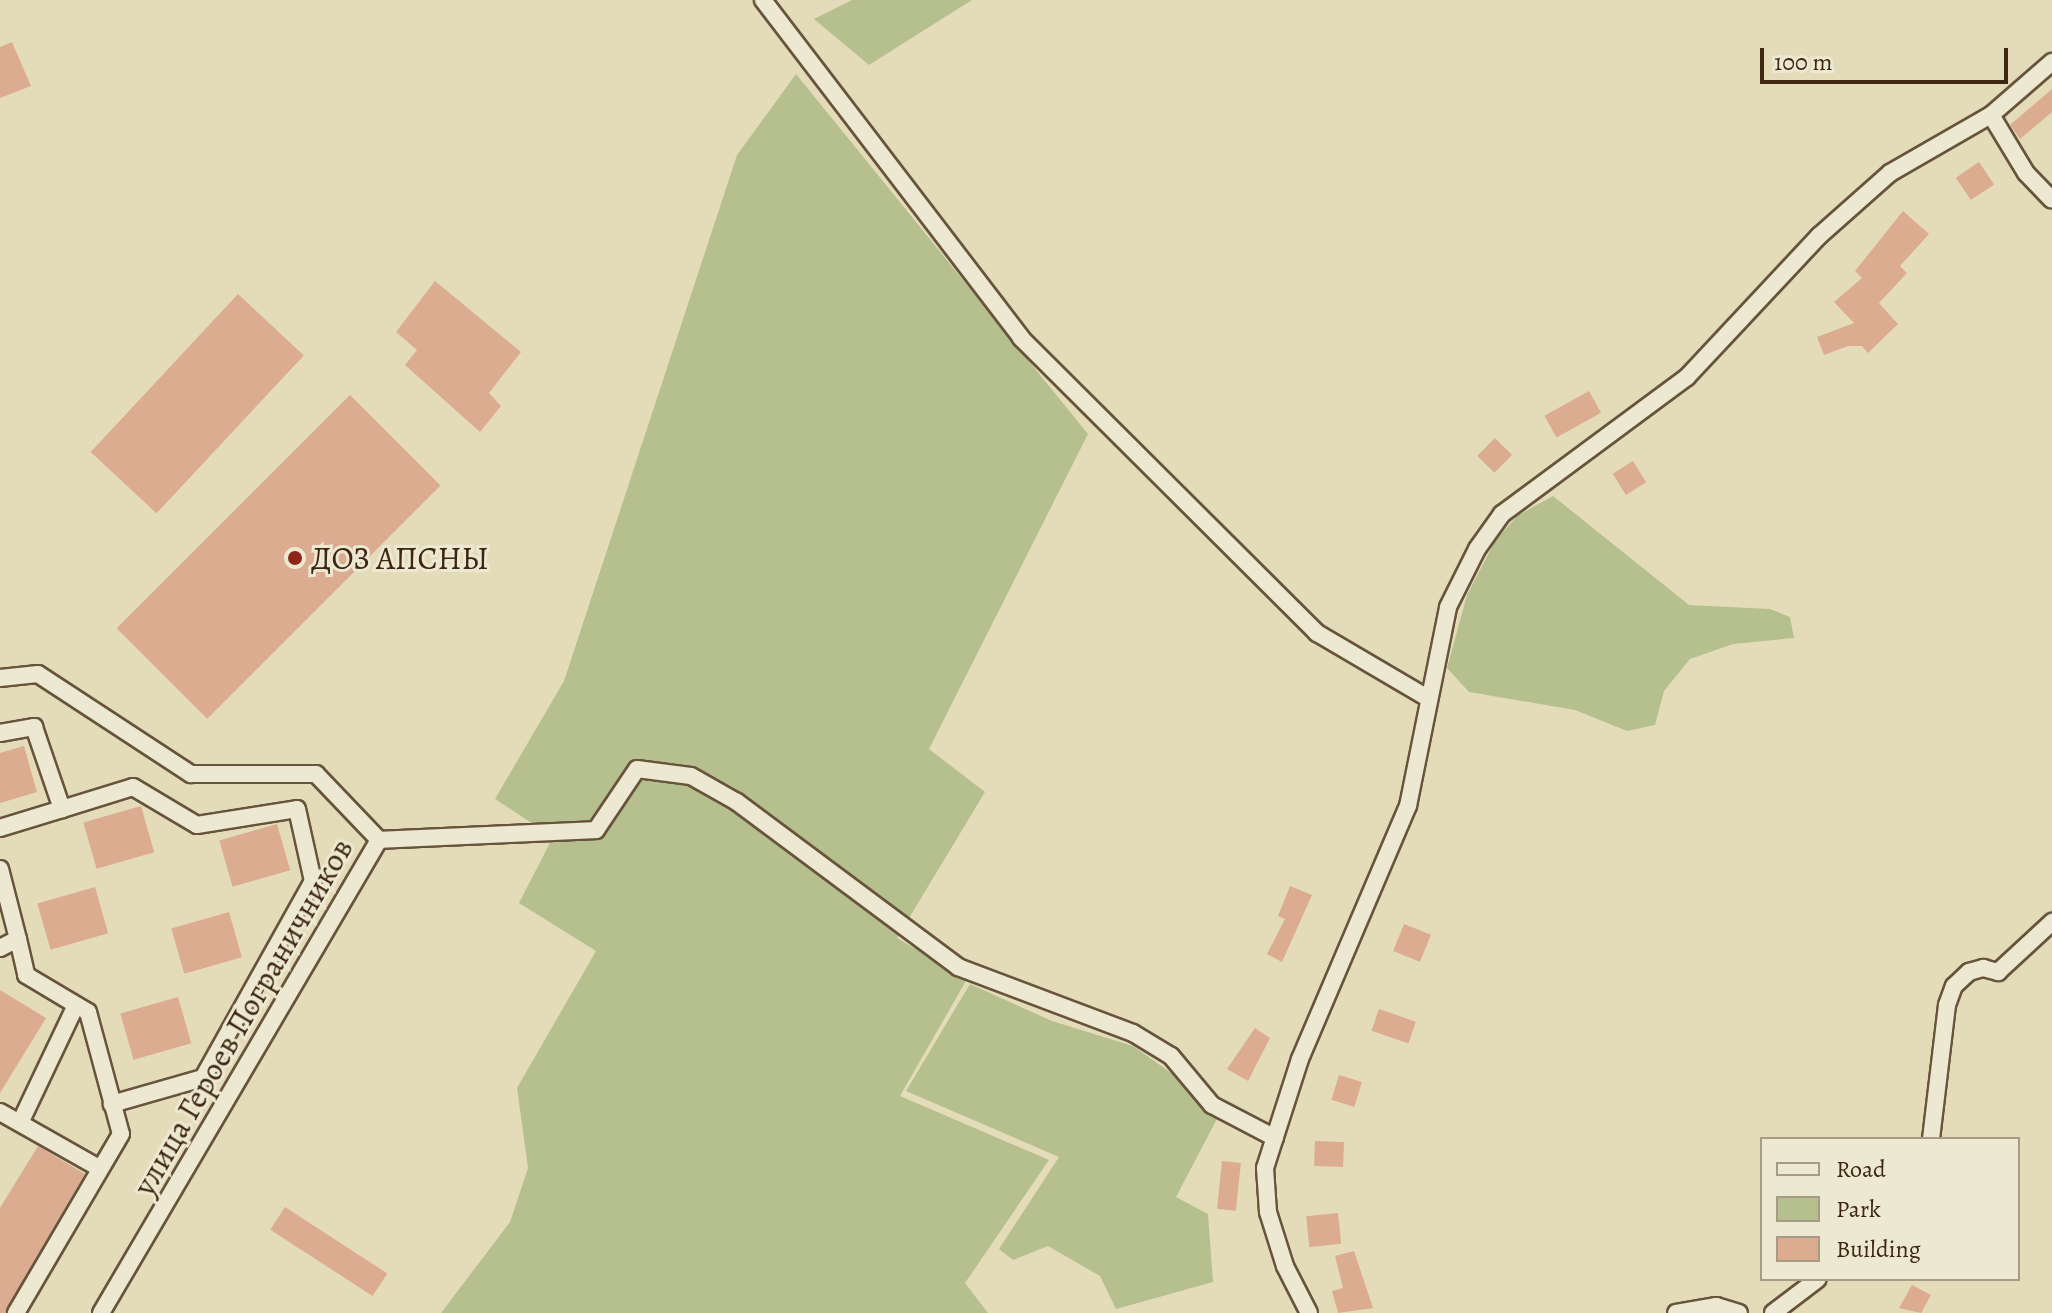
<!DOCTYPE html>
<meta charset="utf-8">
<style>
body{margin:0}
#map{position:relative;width:2052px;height:1313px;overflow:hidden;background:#e4dbb9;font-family:Alegreya,serif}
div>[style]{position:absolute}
.green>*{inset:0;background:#b6c08e}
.building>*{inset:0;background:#dcac91;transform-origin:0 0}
.roads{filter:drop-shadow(2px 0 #67543b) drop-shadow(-2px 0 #67543b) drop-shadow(0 2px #67543b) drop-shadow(0 -2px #67543b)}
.minor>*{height:16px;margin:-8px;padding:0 8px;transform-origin:8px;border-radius:8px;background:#ede8d2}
.dots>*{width:22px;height:22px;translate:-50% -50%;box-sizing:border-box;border:4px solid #ede8d2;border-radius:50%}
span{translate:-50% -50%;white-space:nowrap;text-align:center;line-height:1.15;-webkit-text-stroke:6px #ede8d2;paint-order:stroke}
.poi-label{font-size:32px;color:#3d2711}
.left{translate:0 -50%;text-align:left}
.street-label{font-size:32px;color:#3d2711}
.legend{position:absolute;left:1760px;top:1137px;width:260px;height:144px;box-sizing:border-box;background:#ede8d2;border:2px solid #a79b85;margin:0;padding:10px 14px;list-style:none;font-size:24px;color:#3d2711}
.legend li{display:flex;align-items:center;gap:16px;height:40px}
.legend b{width:40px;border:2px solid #a79b85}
.scale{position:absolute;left:1760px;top:48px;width:248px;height:36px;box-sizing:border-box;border:4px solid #3d2711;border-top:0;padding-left:10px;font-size:24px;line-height:28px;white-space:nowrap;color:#3d2711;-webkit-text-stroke:6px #ede8d2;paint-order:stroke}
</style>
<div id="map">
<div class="green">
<div style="clip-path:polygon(852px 0,972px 0,869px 65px,814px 19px)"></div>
<div style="clip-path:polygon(796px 74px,1088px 434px,929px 749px,985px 792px,897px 938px,967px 979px,900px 1096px,1049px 1160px,965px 1283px,988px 1313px,441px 1313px,510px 1222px,528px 1168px,517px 1088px,596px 951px,519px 903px,553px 837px,495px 799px,564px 681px,737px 155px)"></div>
<div style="clip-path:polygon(1553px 496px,1689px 605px,1770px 609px,1790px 617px,1794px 638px,1733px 644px,1690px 659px,1664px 691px,1655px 725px,1627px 731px,1575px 710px,1469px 692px,1447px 668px,1467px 595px,1495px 541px,1517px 516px)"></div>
<div style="clip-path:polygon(970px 984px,1052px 1021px,1133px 1046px,1184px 1082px,1218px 1117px,1176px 1197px,1208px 1214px,1213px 1282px,1116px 1309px,1100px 1276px,1048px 1246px,1013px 1260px,999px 1249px,1059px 1157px,906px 1091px)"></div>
</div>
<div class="building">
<div style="clip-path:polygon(12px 42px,31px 86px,0 98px,0 47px)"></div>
<div style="clip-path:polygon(2052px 89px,2052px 112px,2020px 139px,2010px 125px)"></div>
<div style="left:1979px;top:162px;width:27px;height:28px;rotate:56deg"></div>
<div style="clip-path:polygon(1903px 211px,1929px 234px,1900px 266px,1907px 273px,1879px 303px,1898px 324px,1868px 353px,1862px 346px,1848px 346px,1824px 355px,1817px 337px,1854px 323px,1834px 302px,1862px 278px,1855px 271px)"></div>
<div style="clip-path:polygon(435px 281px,521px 352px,489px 393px,501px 406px,480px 432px,405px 365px,417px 350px,396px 332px)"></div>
<div style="left:238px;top:294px;width:90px;height:216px;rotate:43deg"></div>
<div style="left:1589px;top:391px;width:25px;height:51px;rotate:61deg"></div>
<div style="left:350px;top:395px;width:128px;height:330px;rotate:45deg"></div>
<div style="left:1495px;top:438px;width:24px;height:25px;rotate:45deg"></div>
<div style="left:1633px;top:461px;width:25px;height:24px;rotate:58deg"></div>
<div style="clip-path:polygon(24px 746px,37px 792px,0 803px,0 753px)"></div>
<div style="left:141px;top:806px;width:48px;height:60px;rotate:74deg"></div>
<div style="left:277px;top:824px;width:48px;height:60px;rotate:74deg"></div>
<div style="clip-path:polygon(1290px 886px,1312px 895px,1282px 962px,1267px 954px,1285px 919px,1278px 916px)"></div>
<div style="left:95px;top:887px;width:48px;height:60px;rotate:74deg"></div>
<div style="left:229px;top:912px;width:47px;height:60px;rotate:74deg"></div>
<div style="left:1404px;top:924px;width:29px;height:29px;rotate:22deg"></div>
<div style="clip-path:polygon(0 990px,46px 1018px,0 1093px)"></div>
<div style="left:178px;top:997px;width:48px;height:60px;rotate:74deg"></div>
<div style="left:1379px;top:1009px;width:39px;height:23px;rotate:19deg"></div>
<div style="clip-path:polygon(1255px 1028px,1270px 1038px,1248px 1081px,1227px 1069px)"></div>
<div style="left:1339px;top:1075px;width:24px;height:26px;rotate:17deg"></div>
<div style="left:1315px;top:1141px;width:29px;height:25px;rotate:2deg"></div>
<div style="clip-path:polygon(38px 1146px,85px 1174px,5px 1313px,0 1313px,0 1208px)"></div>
<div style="left:1222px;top:1161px;width:19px;height:48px;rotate:6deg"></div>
<div style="left:285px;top:1207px;width:122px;height:27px;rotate:33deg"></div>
<div style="left:1338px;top:1213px;width:31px;height:32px;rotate:84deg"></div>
<div style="clip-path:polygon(1354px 1251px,1373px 1308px,1338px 1313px,1332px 1291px,1343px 1288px,1335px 1256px)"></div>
<div style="clip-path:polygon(1912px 1285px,1931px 1295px,1921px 1313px,1899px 1308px)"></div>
</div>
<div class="roads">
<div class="minor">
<div style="left:763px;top:0;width:425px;rotate:52.6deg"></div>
<div style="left:1021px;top:338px;width:418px;rotate:44.9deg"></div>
<div style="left:1317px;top:633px;width:129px;rotate:30.4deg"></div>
<div style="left:1991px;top:115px;width:68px;rotate:58.9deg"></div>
<div style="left:2026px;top:173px;width:37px;rotate:46deg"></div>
<div style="left:0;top:678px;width:38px;rotate:-6deg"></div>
<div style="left:38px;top:674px;width:183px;rotate:33.2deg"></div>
<div style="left:191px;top:774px;width:125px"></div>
<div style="left:316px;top:774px;width:91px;rotate:46.3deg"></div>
<div style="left:0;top:733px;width:35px;rotate:-10deg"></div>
<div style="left:34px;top:727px;width:87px;rotate:71.1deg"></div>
<div style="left:62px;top:809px;width:65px;rotate:163deg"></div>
<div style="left:62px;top:809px;width:74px;rotate:-17.2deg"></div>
<div style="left:133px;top:787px;width:74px;rotate:30.7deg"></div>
<div style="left:197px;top:825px;width:101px;rotate:-9.1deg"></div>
<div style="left:297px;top:809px;width:74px;rotate:77.5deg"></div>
<div style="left:313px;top:881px;width:226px;rotate:119.2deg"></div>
<div style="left:203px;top:1078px;width:95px;rotate:164.1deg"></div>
<div style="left:0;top:869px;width:72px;rotate:75.6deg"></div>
<div style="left:0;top:948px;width:20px;rotate:-27deg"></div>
<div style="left:18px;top:939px;width:37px;rotate:77deg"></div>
<div style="left:26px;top:975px;width:72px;rotate:30.8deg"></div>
<div style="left:88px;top:1012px;width:126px;rotate:74.9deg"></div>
<div style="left:121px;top:1134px;width:208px;rotate:120.4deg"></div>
<div style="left:0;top:1112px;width:114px;rotate:29.5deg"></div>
<div style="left:20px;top:1123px;width:128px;rotate:-64.6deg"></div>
<div style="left:1931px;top:1139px;width:135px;rotate:-83.2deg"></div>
<div style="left:1947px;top:1005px;width:20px;rotate:-70deg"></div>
<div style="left:1954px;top:986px;width:21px;rotate:-43deg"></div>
<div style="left:1969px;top:972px;width:15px;rotate:-16deg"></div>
<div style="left:1983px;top:968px;width:16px;rotate:15deg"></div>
<div style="left:1998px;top:972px;width:74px;rotate:-42.8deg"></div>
<div style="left:101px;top:1313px;width:549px;rotate:-59.56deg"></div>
<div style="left:379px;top:840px;width:217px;rotate:-2.6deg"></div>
<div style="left:596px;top:830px;width:73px;rotate:-56.1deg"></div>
<div style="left:637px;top:769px;width:54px;rotate:7.4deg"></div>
<div style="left:691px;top:776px;width:53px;rotate:29.5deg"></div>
<div style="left:737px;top:802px;width:276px;rotate:36.7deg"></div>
<div style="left:958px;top:967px;width:187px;rotate:20.7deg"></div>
<div style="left:1133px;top:1033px;width:44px;rotate:31.2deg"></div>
<div style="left:1171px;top:1056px;width:64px;rotate:50.1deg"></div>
<div style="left:1212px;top:1105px;width:71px;rotate:27.6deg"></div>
<div style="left:1309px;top:1313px;width:53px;rotate:-117.1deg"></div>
<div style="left:1285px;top:1266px;width:57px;rotate:-107.5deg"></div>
<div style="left:1268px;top:1212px;width:44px;rotate:-93.9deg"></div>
<div style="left:1265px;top:1168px;width:114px;rotate:-72.2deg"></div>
<div style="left:1300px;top:1059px;width:275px;rotate:-66.9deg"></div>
<div style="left:1408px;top:806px;width:203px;rotate:-78.6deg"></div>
<div style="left:1448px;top:607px;width:65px;rotate:-63.4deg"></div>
<div style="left:1477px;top:549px;width:43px;rotate:-54.5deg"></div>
<div style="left:1502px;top:514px;width:230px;rotate:-36.5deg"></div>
<div style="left:1687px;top:377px;width:193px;rotate:-46.9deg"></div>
<div style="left:1819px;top:236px;width:95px;rotate:-41.6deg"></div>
<div style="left:1890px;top:173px;width:116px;rotate:-29.9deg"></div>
<div style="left:1991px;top:115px;width:81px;rotate:-41deg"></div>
<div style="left:1676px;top:1313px;width:41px;rotate:-9.9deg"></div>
<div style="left:1716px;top:1306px;width:24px;rotate:17deg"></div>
<div style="left:1773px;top:1313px;width:56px;rotate:-37.1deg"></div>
</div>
</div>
<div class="dots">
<div style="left:295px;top:558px;background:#8f2418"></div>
</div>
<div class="poi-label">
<span class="left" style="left:311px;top:558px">ДОЗ АПСНЫ</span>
</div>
<div class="street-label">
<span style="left:243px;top:1017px;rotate:-60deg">улица Героев Пограничников</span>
</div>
<ul class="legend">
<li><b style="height:10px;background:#ede8d2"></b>Road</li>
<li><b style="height:22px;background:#b6c08e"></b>Park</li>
<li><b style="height:22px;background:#dcac91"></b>Building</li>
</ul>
<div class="scale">100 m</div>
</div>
